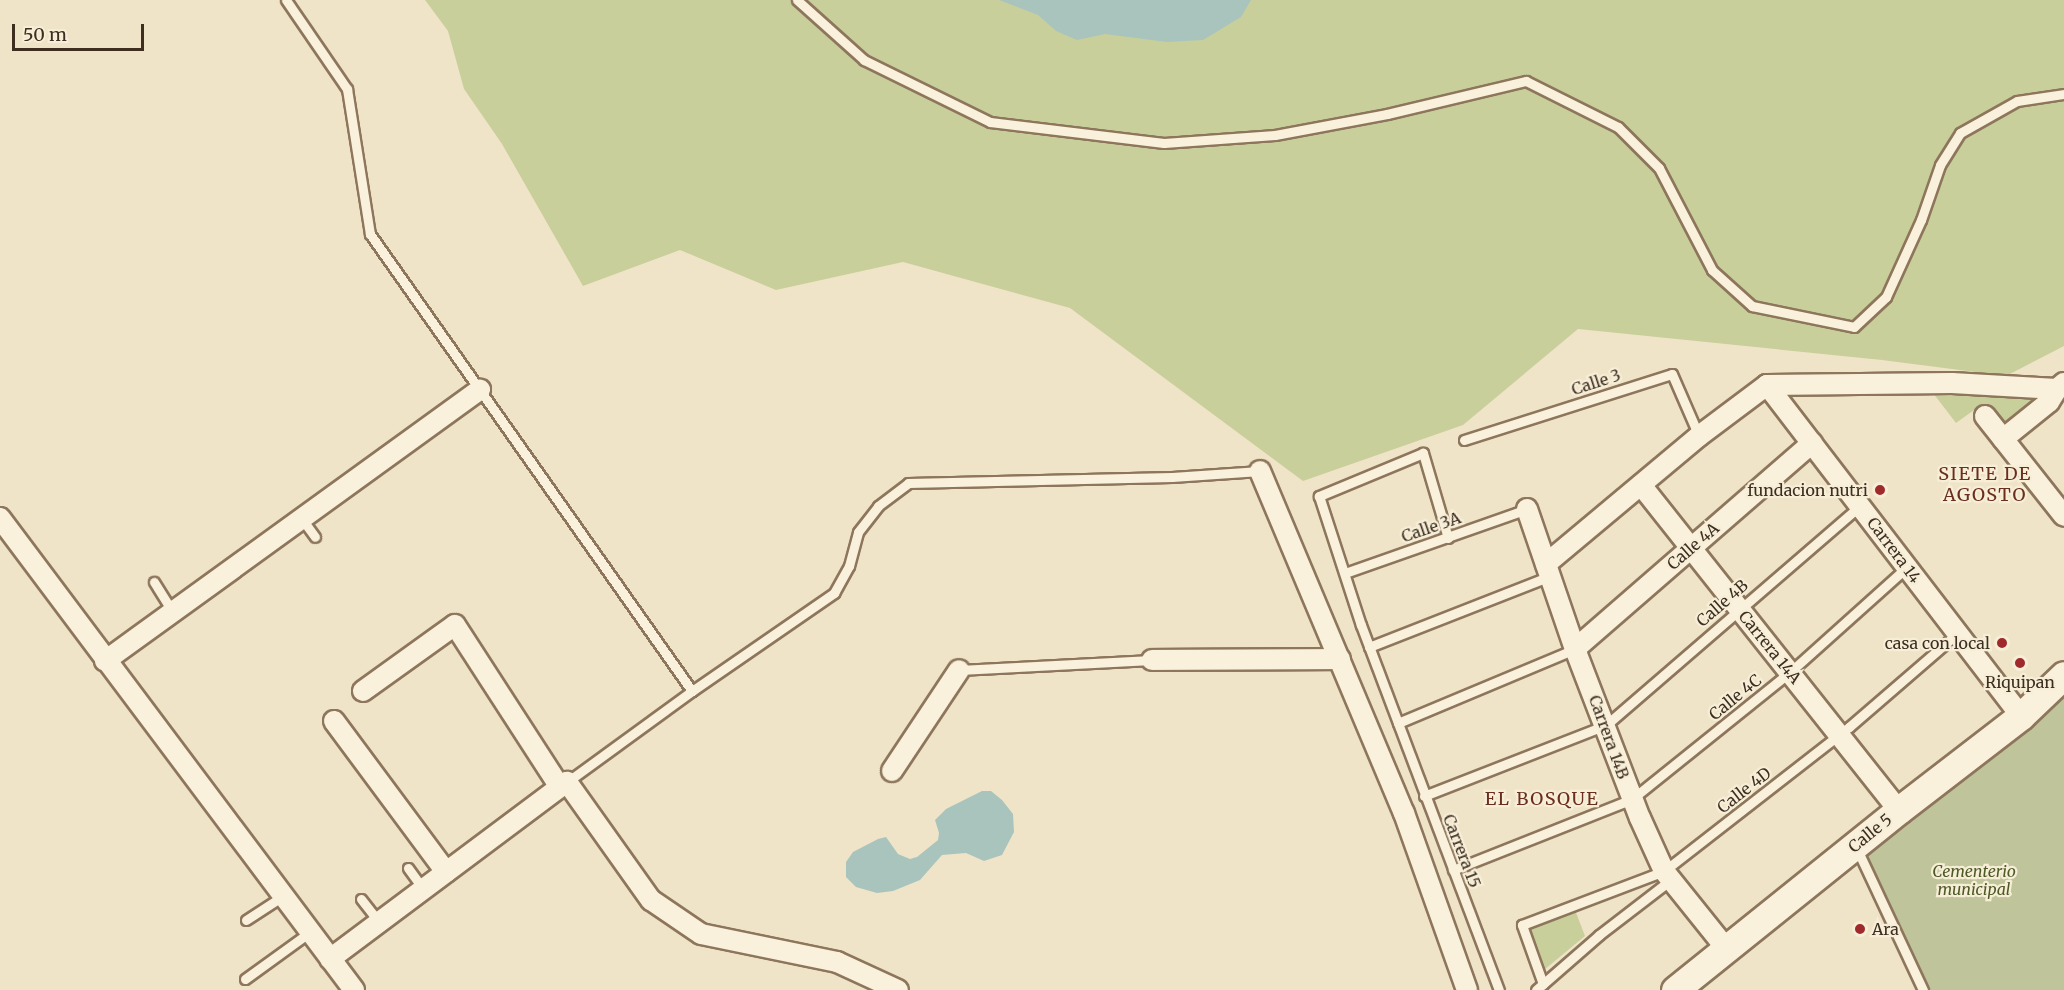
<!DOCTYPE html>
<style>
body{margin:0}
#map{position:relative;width:2064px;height:990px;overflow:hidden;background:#f0e4c8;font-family:Merriweather,serif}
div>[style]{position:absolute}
.green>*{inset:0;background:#c9cf9b}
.cemetery>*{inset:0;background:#bfc49a}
.water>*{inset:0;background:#a9c4bc}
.roads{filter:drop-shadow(2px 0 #8d765c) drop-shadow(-2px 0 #8d765c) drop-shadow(0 2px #8d765c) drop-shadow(0 -2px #8d765c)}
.lane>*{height:9px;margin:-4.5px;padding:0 4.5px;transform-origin:4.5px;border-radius:4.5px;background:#faf1dc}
.street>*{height:20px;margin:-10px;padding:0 10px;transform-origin:10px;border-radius:10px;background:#faf1dc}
.secondary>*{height:27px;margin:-13.5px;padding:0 13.5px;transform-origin:13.5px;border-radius:13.5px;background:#faf1dc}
.dots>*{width:16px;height:16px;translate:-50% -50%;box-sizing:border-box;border:3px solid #f7eed8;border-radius:50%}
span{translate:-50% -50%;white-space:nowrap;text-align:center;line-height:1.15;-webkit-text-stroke:4.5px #f7eed8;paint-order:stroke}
.street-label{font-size:16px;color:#3d2e20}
.poi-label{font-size:16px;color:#3d2e20}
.right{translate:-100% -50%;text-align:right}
.left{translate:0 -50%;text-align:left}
.park-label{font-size:16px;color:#4d5a26;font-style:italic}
.neighbourhood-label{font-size:18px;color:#6b2e1e;letter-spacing:1.5px}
.scale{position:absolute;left:12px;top:24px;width:132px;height:27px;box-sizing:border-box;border:3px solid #3d2e20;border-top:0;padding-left:8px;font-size:18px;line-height:21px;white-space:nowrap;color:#3d2e20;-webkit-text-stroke:4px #f7eed8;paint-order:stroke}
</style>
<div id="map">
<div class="green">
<div style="clip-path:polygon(425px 0,2064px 0,2064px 346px,2006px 376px,1882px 360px,1578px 329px,1463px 425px,1303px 481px,1070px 308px,903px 262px,776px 290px,680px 250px,583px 286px,502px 144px,464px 89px,448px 31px)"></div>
<div style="clip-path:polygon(2033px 390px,2047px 401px,2003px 434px,1981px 405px,1956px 423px,1933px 393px,1996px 394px)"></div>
<div style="clip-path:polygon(1575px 910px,1585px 936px,1544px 970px,1527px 927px)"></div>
</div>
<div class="cemetery">
<div style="clip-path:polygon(2064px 688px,2064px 990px,1923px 990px,1862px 852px)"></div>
</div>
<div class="water">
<div style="clip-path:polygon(999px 0,1251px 0,1241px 17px,1203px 40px,1167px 42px,1105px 34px,1077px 40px,1056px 31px,1038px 15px)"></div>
<div style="clip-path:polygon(982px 791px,991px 791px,1002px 800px,1013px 814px,1014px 832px,1002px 855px,984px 861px,966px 853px,942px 855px,920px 880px,893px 891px,877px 893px,856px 887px,846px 877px,846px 862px,853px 852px,878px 839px,886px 837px,898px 854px,910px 859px,917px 857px,938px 840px,939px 833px,935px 820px,946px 809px)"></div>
</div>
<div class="roads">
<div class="lane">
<div style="left:286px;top:0;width:108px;rotate:55.6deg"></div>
<div style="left:347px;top:89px;width:147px;rotate:81deg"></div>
<div style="left:370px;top:234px;width:559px;rotate:54.83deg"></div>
<div style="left:797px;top:0;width:90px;rotate:41.8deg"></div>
<div style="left:864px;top:60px;width:140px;rotate:26.2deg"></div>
<div style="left:990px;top:122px;width:175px;rotate:6.9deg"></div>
<div style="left:1164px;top:143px;width:111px;rotate:-4.1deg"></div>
<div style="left:1275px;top:135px;width:114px;rotate:-10.6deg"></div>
<div style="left:1387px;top:114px;width:143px;rotate:-13.4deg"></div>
<div style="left:1526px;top:81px;width:103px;rotate:26.6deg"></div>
<div style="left:1618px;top:127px;width:58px;rotate:45deg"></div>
<div style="left:1659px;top:168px;width:115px;rotate:62.5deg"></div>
<div style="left:1712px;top:270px;width:54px;rotate:42deg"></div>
<div style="left:1752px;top:306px;width:104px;rotate:11.6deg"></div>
<div style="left:1854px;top:327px;width:44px;rotate:-43.2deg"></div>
<div style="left:1886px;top:297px;width:85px;rotate:-65.6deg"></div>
<div style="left:1921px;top:220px;width:58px;rotate:-70.9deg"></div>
<div style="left:1940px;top:165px;width:38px;rotate:-58deg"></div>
<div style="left:1960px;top:133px;width:65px;rotate:-29.3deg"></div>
<div style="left:2017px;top:101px;width:48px;rotate:-8.5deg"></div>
<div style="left:1464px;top:440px;width:218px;rotate:-17.6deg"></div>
<div style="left:1672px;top:374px;width:68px;rotate:66.5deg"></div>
<div style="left:302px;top:519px;width:22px;rotate:54deg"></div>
<div style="left:1448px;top:538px;width:89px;rotate:-106.4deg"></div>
<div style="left:1423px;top:453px;width:113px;rotate:157.5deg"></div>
<div style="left:1319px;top:496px;width:136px;rotate:72deg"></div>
<div style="left:1361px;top:625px;width:390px;rotate:69.3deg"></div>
<div style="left:1345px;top:573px;width:193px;rotate:-19.4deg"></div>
<div style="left:154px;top:582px;width:36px;rotate:58deg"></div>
<div style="left:1369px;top:647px;width:194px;rotate:-21.4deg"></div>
<div style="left:959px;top:670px;width:193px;rotate:-3deg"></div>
<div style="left:1398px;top:723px;width:192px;rotate:-22.7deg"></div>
<div style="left:567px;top:782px;width:155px;rotate:-36.1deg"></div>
<div style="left:692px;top:691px;width:173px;rotate:-34.6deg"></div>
<div style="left:834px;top:593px;width:31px;rotate:-61deg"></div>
<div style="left:849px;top:566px;width:35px;rotate:-75deg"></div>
<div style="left:858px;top:532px;width:33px;rotate:-52deg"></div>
<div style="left:878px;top:506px;width:38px;rotate:-37deg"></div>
<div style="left:908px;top:483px;width:264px;rotate:-1.3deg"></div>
<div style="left:1172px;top:477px;width:88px;rotate:-3.9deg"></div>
<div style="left:1424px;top:796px;width:195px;rotate:-21.3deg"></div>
<div style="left:1606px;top:725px;width:335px;rotate:-40.8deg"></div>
<div style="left:1856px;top:847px;width:158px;rotate:64.9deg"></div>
<div style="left:408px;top:868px;width:26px;rotate:54deg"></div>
<div style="left:1453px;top:870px;width:193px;rotate:-21.6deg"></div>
<div style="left:1632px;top:799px;width:203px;rotate:-38.8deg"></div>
<div style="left:1790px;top:672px;width:157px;rotate:-41.9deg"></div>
<div style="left:361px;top:899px;width:29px;rotate:52deg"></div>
<div style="left:246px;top:920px;width:44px;rotate:-33deg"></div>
<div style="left:245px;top:979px;width:80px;rotate:-35.9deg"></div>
<div style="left:1543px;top:984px;width:63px;rotate:-109.6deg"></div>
<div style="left:1522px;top:925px;width:152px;rotate:-20.8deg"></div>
<div style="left:1664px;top:871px;width:234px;rotate:-37.9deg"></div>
<div style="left:1849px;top:727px;width:144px;rotate:-40.8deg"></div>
<div style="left:1536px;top:990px;width:84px;rotate:-41.1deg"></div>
<div style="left:1599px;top:935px;width:88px;rotate:-37.6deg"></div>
</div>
<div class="street">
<div style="left:1767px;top:385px;width:417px;rotate:52.5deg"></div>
<div style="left:1985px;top:416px;width:127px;rotate:51.7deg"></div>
<div style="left:2003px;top:439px;width:59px;rotate:-38.8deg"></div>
<div style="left:2049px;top:402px;width:15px;rotate:-58deg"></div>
<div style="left:1260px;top:471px;width:371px;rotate:67.2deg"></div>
<div style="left:1404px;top:813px;width:188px;rotate:70.4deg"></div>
<div style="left:1641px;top:485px;width:415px;rotate:51.6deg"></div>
<div style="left:1527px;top:509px;width:148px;rotate:71.1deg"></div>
<div style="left:1575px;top:649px;width:181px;rotate:69deg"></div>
<div style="left:1640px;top:818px;width:58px;rotate:65.6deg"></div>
<div style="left:1664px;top:871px;width:99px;rotate:51.2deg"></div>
<div style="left:0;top:518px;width:590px;rotate:53.13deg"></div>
<div style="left:1546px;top:564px;width:199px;rotate:-39.9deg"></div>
<div style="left:1699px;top:436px;width:85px;rotate:-36.9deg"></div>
<div style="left:1767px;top:385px;width:185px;rotate:-0.6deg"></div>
<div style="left:1952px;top:383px;width:105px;rotate:3.3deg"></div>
<div style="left:2057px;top:389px;width:9px;rotate:-41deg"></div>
<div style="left:1575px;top:649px;width:314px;rotate:-41deg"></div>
<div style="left:1152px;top:660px;width:188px;rotate:-0.3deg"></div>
<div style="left:105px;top:661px;width:463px;rotate:-35.9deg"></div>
<div style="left:363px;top:691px;width:113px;rotate:-35.7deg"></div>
<div style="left:455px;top:625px;width:193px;rotate:57.1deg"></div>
<div style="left:334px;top:721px;width:188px;rotate:53.4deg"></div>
<div style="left:892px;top:771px;width:121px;rotate:-56.4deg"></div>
<div style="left:330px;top:959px;width:296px;rotate:-36.8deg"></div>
<div style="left:567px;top:782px;width:145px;rotate:54.6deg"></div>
<div style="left:651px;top:900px;width:60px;rotate:34.2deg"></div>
<div style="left:701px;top:934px;width:139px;rotate:11.6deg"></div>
<div style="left:837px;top:962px;width:67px;rotate:24.7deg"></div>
</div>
<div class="secondary">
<div style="left:1675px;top:990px;width:287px;rotate:-38.8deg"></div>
<div style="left:1899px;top:810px;width:154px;rotate:-37.6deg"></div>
<div style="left:2021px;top:716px;width:59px;rotate:-43.6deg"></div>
</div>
</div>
<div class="dots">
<div style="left:1880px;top:490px;background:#9e2a2b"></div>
<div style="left:2002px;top:643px;background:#9e2a2b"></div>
<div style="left:2020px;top:663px;background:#9e2a2b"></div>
<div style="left:1860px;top:929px;background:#9e2a2b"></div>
</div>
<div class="street-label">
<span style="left:1596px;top:382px;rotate:-18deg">Calle 3</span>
<span style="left:1431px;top:527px;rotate:-19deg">Calle 3A</span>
<span style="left:1693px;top:546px;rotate:-41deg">Calle 4A</span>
<span style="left:1894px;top:550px;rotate:53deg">Carrera 14</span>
<span style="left:1722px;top:603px;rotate:-41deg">Calle 4B</span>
<span style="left:1770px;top:647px;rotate:51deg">Carrera 14A</span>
<span style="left:1735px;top:697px;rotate:-39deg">Calle 4C</span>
<span style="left:1609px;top:737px;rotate:70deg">Carrera 14B</span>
<span style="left:1744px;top:790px;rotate:-38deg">Calle 4D</span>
<span style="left:1870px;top:833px;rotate:-39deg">Calle 5</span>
<span style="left:1462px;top:851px;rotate:69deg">Carrera 15</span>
</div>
<div class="poi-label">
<span class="right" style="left:1868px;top:490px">fundacion nutri</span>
<span class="right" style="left:1990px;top:643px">casa con local</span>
<span style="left:2020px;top:682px">Riquipan</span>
<span class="left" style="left:1872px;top:929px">Ara</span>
</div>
<div class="park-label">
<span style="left:1974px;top:880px">Cementerio<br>municipal</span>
</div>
<div class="neighbourhood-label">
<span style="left:1985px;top:485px">SIETE DE<br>AGOSTO</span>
<span style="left:1542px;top:799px">EL BOSQUE</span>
</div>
<div class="scale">50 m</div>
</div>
